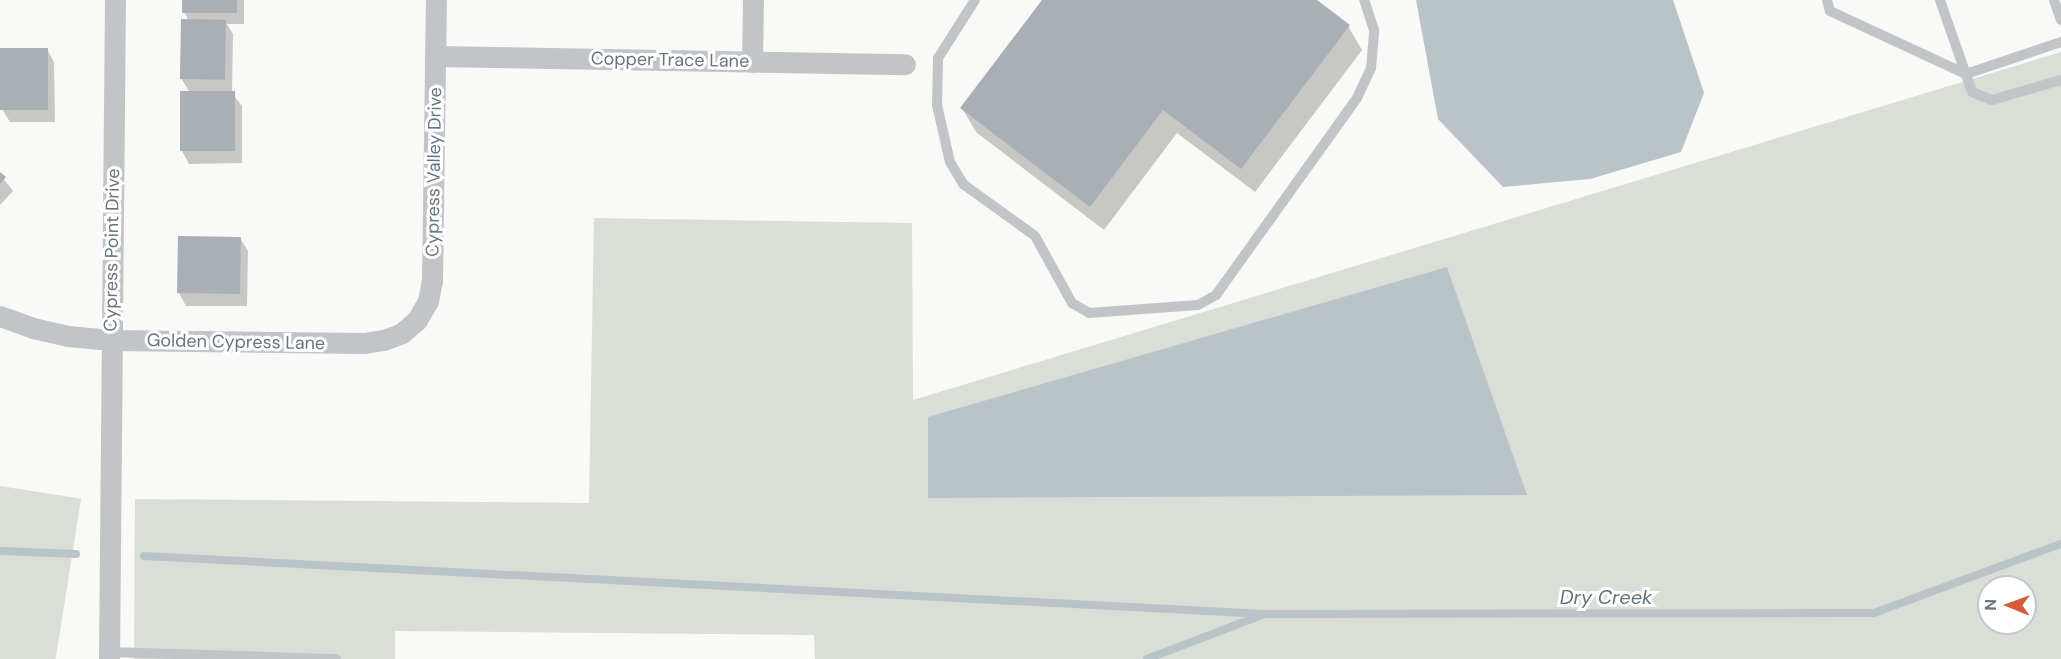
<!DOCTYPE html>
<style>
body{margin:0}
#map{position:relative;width:2061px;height:659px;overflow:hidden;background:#f9f9f7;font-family:"DM Sans",sans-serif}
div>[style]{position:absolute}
.green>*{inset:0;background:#d9ded7;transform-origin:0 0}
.water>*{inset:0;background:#bac4c8}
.shadow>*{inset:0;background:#0003}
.stream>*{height:8px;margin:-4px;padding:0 4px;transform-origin:4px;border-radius:4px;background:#bac4c8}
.building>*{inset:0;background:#a9b0b5;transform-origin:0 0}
.service>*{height:10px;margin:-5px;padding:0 5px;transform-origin:5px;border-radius:5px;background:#c1c5c8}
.minor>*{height:21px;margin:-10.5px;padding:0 10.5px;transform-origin:10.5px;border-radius:10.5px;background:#c1c5c8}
span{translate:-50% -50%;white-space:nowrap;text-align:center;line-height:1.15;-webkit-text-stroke:6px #fff;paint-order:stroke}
.street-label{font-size:18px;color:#66757f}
.water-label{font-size:20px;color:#617379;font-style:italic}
.north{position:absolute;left:1977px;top:575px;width:60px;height:60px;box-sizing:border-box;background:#fff;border:2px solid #c2c8cc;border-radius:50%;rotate:271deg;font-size:16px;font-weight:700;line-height:24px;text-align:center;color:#66757f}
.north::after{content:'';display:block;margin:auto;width:21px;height:27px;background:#d45c3c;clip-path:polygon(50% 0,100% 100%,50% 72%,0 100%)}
</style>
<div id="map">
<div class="green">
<div style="clip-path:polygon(evenodd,2061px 52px,2061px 659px,815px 659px,814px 635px,395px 631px,395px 659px,134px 659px,135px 499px,589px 503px,594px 218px,912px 223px,913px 400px,2061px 52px,1989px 587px,2025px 587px,2025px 623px,1989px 623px,1989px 587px)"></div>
<div style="left:0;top:486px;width:82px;height:173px;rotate:9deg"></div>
</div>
<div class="water">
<div style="clip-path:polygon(1416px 0,1673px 0,1704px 93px,1681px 152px,1590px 179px,1503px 187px,1438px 119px)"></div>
<div style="clip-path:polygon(1447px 267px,1527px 495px,928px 498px,928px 417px)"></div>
</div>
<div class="shadow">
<div style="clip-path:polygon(184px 0,244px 0,244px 24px,227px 24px,233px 34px,232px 93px,242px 106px,242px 163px,189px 164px,182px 151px,190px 93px,181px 78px,189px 21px,184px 12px)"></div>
<div style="clip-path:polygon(1044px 0,1315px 0,1348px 26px,1362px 50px,1255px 192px,1177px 133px,1104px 230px,976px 132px,962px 108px)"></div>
<div style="clip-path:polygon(47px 49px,54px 62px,55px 122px,10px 122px,2px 109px)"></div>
<div style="clip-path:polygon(0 174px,13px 191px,0 205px)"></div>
<div style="clip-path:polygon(240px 238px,248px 251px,247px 306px,186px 306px,179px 293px)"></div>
</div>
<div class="stream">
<div style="left:0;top:551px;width:76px;rotate:2.3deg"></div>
<div style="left:144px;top:556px;width:1122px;rotate:2.96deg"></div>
<div style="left:1147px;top:659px;width:126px;rotate:-20.9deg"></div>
<div style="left:1265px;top:614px;width:609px;rotate:-0.09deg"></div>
<div style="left:1874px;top:613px;width:199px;rotate:-20.3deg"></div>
</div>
<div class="building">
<div style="left:182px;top:0;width:55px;height:13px"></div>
<div style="clip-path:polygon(1042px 0,1317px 0,1350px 25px,1241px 169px,1163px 110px,1090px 207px,960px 108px)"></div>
<div style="left:181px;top:19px;width:45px;height:60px;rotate:1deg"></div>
<div style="left:0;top:48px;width:48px;height:62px"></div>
<div style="left:180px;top:91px;width:55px;height:60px"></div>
<div style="clip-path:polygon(0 172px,6px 177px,0 184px)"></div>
<div style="left:178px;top:236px;width:63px;height:57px;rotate:1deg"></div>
</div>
<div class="service">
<div style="left:975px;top:0;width:69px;rotate:122.5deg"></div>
<div style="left:938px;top:58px;width:47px;rotate:91.2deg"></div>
<div style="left:937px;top:105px;width:58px;rotate:77.2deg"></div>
<div style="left:950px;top:162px;width:26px;rotate:59deg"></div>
<div style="left:963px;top:184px;width:89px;rotate:35.8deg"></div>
<div style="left:1035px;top:236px;width:77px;rotate:61.1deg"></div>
<div style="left:1072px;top:303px;width:20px;rotate:30deg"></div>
<div style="left:1089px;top:313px;width:109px;rotate:-4.2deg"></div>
<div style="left:1198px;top:305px;width:21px;rotate:-29deg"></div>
<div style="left:1216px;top:295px;width:242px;rotate:-54.4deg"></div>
<div style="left:1357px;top:98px;width:33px;rotate:-65deg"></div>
<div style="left:1371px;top:68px;width:38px;rotate:-85deg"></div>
<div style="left:1374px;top:30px;width:32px;rotate:-108deg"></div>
<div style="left:1827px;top:0;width:11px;rotate:75deg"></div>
<div style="left:1830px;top:11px;width:150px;rotate:24.9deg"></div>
<div style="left:1966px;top:74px;width:100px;rotate:-18.6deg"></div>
<div style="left:1940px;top:0;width:97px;rotate:70.8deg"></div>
<div style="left:1972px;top:92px;width:22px;rotate:22deg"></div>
<div style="left:1992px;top:100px;width:72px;rotate:-16.2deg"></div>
<div style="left:2054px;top:0;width:21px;rotate:71deg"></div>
<div style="left:109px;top:652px;width:227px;rotate:1.8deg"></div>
</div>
<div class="minor">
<div style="left:435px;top:56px;width:470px;rotate:1deg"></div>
<div style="left:752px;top:62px;width:62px;rotate:-89.1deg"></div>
<div style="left:0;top:316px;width:35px;rotate:20deg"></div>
<div style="left:33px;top:328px;width:36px;rotate:13deg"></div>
<div style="left:68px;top:336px;width:43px;rotate:5.3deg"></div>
<div style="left:111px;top:340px;width:253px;rotate:0.7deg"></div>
<div style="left:364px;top:343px;width:20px;rotate:-9deg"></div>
<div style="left:384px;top:340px;width:19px;rotate:-21deg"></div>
<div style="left:402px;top:333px;width:20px;rotate:-41deg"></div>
<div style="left:417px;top:320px;width:22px;rotate:-60deg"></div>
<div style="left:428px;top:301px;width:20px;rotate:-79deg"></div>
<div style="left:432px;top:281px;width:281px;rotate:-89.2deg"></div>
<div style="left:109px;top:659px;width:659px;rotate:-89.48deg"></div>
</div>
<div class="street-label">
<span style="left:670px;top:60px;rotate:1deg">Copper Trace Lane</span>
<span style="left:434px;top:172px;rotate:-89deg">Cypress Valley Drive</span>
<span style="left:112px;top:250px;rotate:-89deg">Cypress Point Drive</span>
<span style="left:236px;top:342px;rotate:1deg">Golden Cypress Lane</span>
</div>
<div class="water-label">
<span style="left:1606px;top:597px">Dry Creek</span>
</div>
<div class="north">N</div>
</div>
